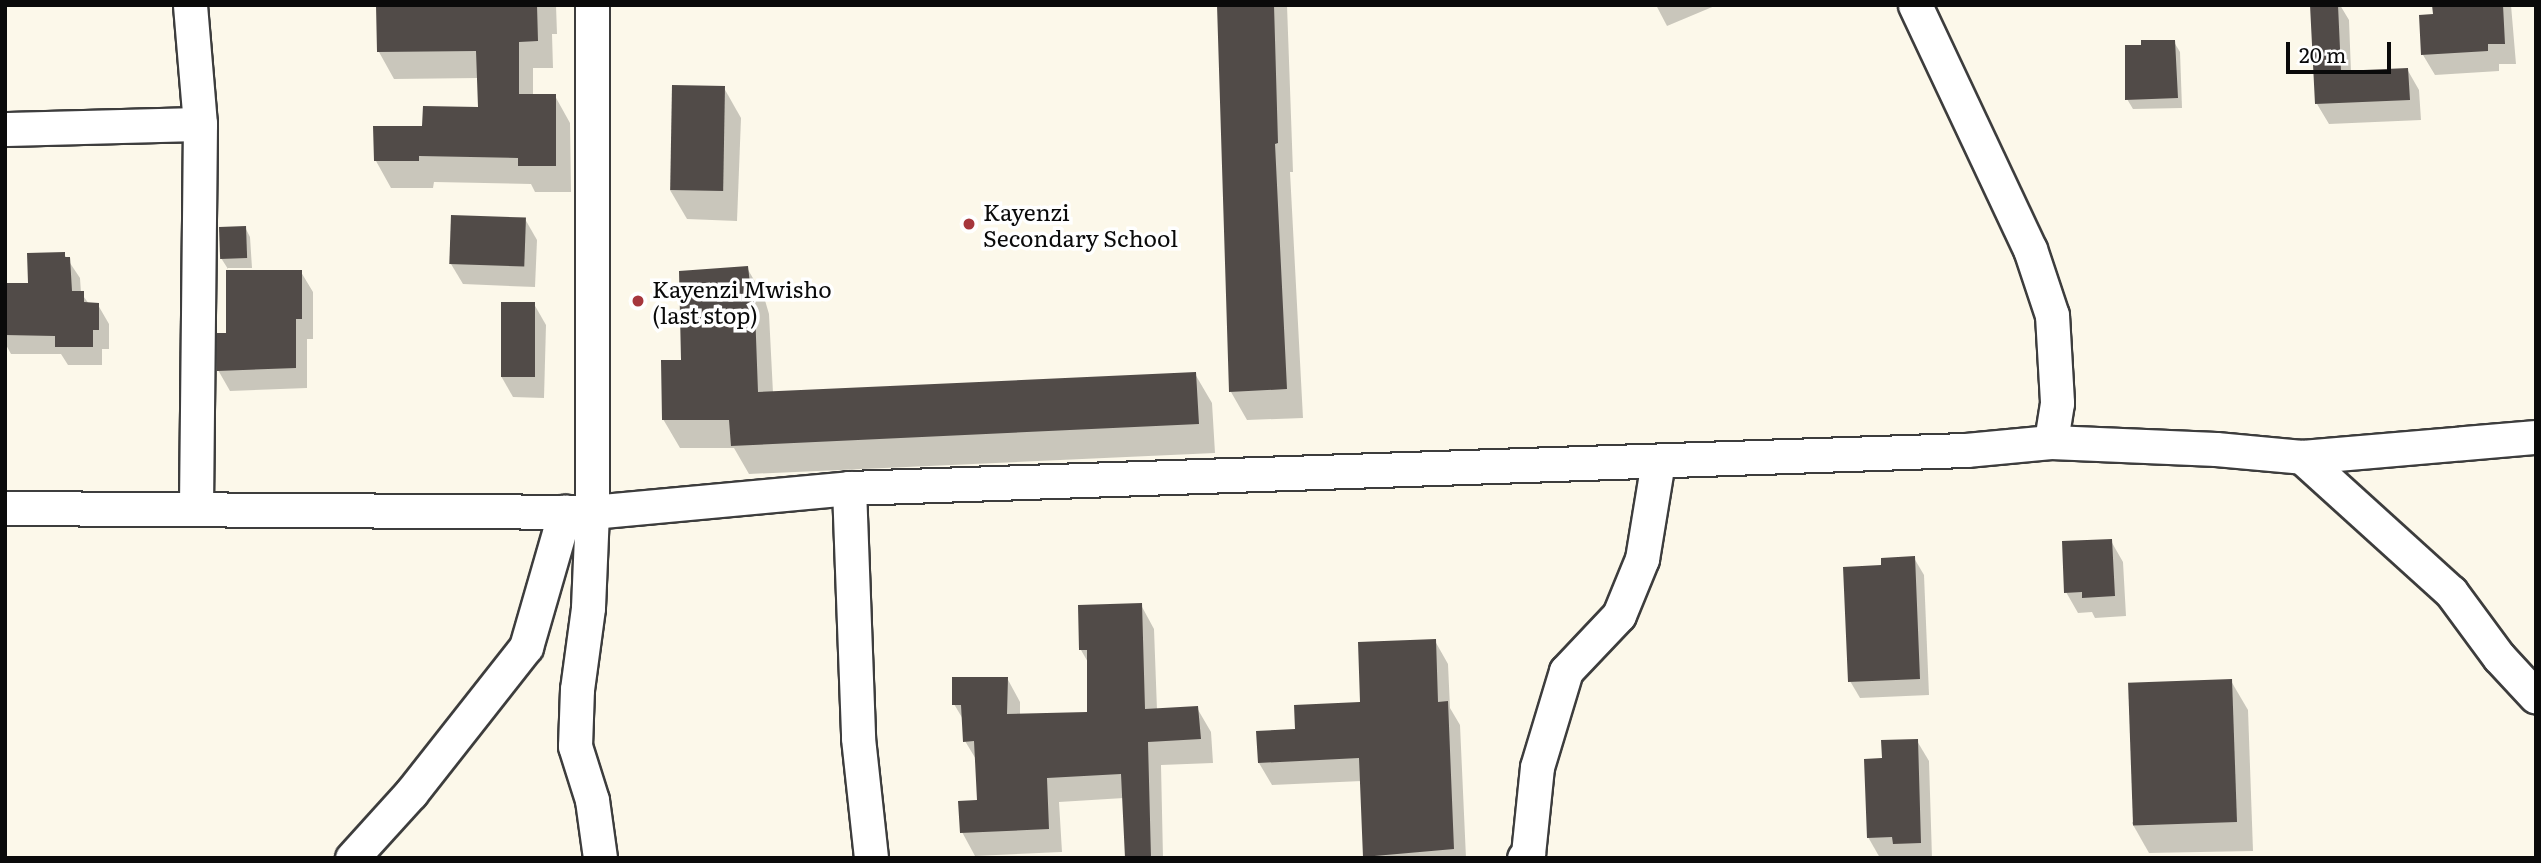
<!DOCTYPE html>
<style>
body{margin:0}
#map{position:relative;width:2541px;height:863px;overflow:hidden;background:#fcf8ea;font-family:Literata,serif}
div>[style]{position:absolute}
.shadow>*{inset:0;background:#0003}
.building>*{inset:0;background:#514b48;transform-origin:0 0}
.roads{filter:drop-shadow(2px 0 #3d3d3d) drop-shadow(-2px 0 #3d3d3d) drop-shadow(0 2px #3d3d3d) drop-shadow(0 -2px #3d3d3d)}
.minor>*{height:33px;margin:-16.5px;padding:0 16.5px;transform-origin:16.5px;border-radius:16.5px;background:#fff}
.dots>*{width:19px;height:19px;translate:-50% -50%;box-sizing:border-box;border:4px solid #fff;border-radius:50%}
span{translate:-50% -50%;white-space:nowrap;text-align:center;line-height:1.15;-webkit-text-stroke:7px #fff;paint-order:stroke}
.poi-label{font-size:23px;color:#0a0a0a}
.left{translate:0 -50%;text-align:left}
.frame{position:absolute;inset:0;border:7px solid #0a0a0a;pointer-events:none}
.scale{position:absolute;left:2286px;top:42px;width:105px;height:32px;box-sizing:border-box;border:4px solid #0a0a0a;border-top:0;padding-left:9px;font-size:21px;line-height:24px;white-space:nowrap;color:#0a0a0a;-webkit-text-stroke:5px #fff;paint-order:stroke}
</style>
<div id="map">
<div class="shadow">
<div style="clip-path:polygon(378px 5px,556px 5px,557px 34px,552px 34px,553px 68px,533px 68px,533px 96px,555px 96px,570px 123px,571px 192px,535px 192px,531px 184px,434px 182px,433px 188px,391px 188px,376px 161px,424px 128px,480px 109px,479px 78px,394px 79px,379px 52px)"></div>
<div style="clip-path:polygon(1218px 5px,1287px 5px,1293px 172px,1290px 172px,1303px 418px,1247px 420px,1231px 392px)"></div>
<div style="clip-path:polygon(1656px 5px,1717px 5px,1667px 26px)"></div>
<div style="clip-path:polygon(2312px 5px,2340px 5px,2349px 20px,2351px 72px,2407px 69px,2419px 90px,2421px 120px,2329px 124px,2317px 104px)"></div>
<div style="clip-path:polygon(2434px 5px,2511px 5px,2516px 64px,2499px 64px,2499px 71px,2435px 75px,2423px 55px,2435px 16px)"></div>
<div style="clip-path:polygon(2174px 42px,2180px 52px,2182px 108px,2133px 109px,2127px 99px)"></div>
<div style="clip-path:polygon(724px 88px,741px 118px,737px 221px,687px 219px,670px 190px)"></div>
<div style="clip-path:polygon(525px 219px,537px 240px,535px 287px,463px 284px,451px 264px)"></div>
<div style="clip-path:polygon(245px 227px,250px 237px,252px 268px,228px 268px,228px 272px,301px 272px,313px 292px,313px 339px,307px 339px,307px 388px,230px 391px,218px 370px,228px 335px,228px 269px,221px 258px)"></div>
<div style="clip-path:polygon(64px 254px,80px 278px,81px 293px,89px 304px,98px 305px,109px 324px,109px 349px,102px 349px,102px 365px,68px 365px,61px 354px,11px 354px,5px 343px,5px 284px,30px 285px)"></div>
<div style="clip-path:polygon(747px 268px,764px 297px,769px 314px,773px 393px,1195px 374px,1212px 403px,1215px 453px,749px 474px,734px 448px,680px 448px,663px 419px,683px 362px)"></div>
<div style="clip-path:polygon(534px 304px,546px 325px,544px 398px,513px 397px,501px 376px)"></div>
<div style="clip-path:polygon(2111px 541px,2123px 562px,2126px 616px,2095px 618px,2092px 612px,2078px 613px,2066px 592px)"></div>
<div style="clip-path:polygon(1914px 558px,1924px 575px,1929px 695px,1860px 698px,1850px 681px,1883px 566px)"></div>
<div style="clip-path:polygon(1141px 605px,1154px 629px,1157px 710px,1197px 708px,1211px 732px,1213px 763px,1161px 765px,1163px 858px,1127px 858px,1124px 798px,1059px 802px,1062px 852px,975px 856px,962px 832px,979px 802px,977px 761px,965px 741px,964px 721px,954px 704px,1007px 678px,1020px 702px,1020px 716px,1089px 714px,1089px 664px,1081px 650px)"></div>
<div style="clip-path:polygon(1435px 641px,1448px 664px,1450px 708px,1460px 725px,1466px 858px,1366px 858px,1362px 781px,1272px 785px,1259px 763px,1297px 730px,1362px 703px)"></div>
<div style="clip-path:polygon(2231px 681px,2248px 710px,2253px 851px,2149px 853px,2132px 823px)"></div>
<div style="clip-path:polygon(1917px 741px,1929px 761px,1932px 858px,1880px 858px,1868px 837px,1884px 760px)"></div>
</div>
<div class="building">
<div style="clip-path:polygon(376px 5px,537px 5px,538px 41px,519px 42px,519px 94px,556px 94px,556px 166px,518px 166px,518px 158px,419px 156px,419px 161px,374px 161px,373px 126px,422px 126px,423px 106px,478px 107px,476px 51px,377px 52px)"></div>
<div style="clip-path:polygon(1217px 5px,1274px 5px,1278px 143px,1275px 144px,1287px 389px,1229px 392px)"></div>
<div style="clip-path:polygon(2310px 5px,2338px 5px,2341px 71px,2408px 68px,2410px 100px,2315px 104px)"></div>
<div style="clip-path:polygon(2432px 5px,2503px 5px,2505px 44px,2488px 44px,2488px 51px,2421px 55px,2419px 15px,2433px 14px)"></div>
<div style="clip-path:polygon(2141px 40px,2175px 40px,2178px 98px,2125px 100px,2125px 45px,2141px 45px)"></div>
<div style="left:672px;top:85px;width:53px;height:105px;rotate:1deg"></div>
<div style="left:451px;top:215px;width:75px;height:49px;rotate:2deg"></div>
<div style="left:246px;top:226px;width:32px;height:27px;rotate:88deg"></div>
<div style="clip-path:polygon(65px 252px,65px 257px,70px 257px,72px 291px,84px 291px,84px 302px,99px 303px,99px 330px,93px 330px,93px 347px,55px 347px,55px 336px,5px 335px,5px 283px,28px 283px,27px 253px)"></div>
<div style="clip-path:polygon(748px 266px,750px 284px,754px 283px,758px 392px,1196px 372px,1199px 424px,731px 446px,729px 420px,662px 420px,661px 360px,681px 360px,679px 271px)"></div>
<div style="clip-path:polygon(226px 270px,302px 270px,302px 319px,296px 319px,296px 368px,217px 371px,217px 333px,226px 333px)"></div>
<div style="left:501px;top:302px;width:34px;height:75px"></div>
<div style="clip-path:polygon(2112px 539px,2115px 596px,2082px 598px,2082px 592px,2064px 593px,2062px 541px)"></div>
<div style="clip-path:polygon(1915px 556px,1920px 679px,1848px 682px,1843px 567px,1881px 565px,1881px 558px)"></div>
<div style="clip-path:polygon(1142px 603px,1145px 709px,1198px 706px,1201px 739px,1148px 742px,1151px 858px,1125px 858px,1121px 774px,1047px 778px,1049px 829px,960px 833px,958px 801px,977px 800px,974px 741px,963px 742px,961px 705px,952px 705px,952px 677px,1008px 677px,1007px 714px,1087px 712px,1087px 650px,1079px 650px,1078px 605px)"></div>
<div style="clip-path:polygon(1436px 639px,1438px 702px,1448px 701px,1454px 849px,1363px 857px,1359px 758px,1258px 763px,1256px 731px,1295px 729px,1294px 705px,1360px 702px,1358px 642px)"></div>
<div style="left:2232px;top:679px;width:143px;height:104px;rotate:88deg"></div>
<div style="clip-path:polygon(1918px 739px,1921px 843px,1893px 844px,1892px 837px,1867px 838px,1864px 759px,1882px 758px,1881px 740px)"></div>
</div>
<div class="roads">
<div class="minor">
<div style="left:190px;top:5px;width:119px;rotate:85.2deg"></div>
<div style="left:200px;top:124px;width:384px;rotate:90.6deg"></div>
<div style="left:592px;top:5px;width:507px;rotate:90deg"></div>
<div style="left:592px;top:512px;width:96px;rotate:92.4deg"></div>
<div style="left:588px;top:608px;width:82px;rotate:97.7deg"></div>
<div style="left:577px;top:689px;width:57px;rotate:92deg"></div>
<div style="left:575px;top:746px;width:57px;rotate:72.5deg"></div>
<div style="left:592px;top:800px;width:59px;rotate:82.1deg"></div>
<div style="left:1915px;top:5px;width:270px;rotate:64.8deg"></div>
<div style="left:2030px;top:249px;width:70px;rotate:71.6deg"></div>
<div style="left:2052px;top:315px;width:88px;rotate:86.7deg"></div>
<div style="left:2057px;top:403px;width:39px;rotate:99deg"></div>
<div style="left:5px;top:129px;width:195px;rotate:-1.5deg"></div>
<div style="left:2302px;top:457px;width:201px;rotate:42.2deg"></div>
<div style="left:2451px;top:592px;width:81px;rotate:53.6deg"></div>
<div style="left:2499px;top:657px;width:54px;rotate:47.2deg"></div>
<div style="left:849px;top:488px;width:250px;rotate:87.9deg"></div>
<div style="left:858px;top:738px;width:121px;rotate:83.8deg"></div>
<div style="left:5px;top:508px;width:587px;rotate:0.39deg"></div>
<div style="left:592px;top:512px;width:258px;rotate:-5.3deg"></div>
<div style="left:849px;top:488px;width:1118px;rotate:-1.95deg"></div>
<div style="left:1966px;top:450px;width:85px;rotate:-5.4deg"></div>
<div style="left:2051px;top:442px;width:165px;rotate:2.4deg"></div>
<div style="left:2216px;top:449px;width:86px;rotate:5.3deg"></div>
<div style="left:2302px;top:457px;width:235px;rotate:-4.9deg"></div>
<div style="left:352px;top:858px;width:88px;rotate:-47.8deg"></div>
<div style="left:411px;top:793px;width:186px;rotate:-51.8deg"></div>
<div style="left:526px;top:647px;width:141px;rotate:-73.9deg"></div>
<div style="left:1524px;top:858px;width:6px;rotate:-45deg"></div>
<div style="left:1528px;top:854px;width:87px;rotate:-84.1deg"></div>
<div style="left:1537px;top:767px;width:100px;rotate:-73.2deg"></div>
<div style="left:1566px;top:671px;width:77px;rotate:-46.6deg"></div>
<div style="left:1619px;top:615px;width:61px;rotate:-67.7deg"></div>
<div style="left:1642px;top:559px;width:99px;rotate:-80.7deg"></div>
</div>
</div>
<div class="dots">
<div style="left:969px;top:224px;background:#a6363c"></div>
<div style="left:638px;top:301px;background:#a6363c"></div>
</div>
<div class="poi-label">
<span class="left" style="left:983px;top:224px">Kayenzi<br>Secondary School</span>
<span class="left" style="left:652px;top:301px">Kayenzi Mwisho<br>(last stop)</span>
</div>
<div class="frame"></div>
<div class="scale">20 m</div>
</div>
